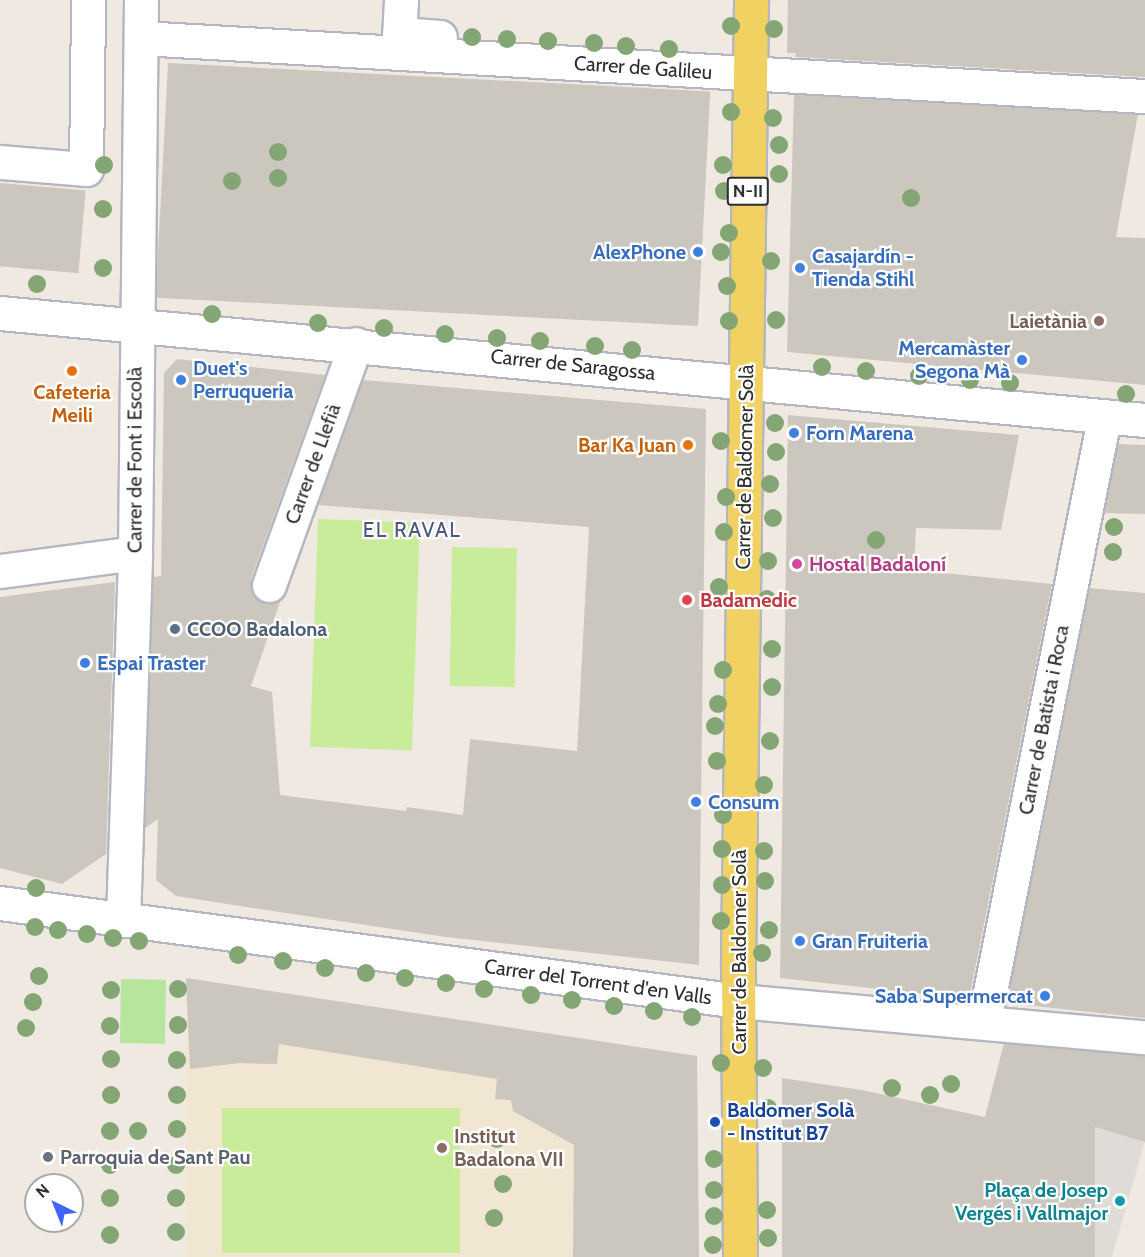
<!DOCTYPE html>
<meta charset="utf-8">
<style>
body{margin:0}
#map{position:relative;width:1145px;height:1257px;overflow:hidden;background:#efe9e1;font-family:Cabin,sans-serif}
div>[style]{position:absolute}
.education>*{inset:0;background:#f0e6d1}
.green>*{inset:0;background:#b6e59e;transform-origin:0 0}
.pitch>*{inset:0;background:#c9ec9a;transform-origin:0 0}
.plaza>*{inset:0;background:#dfdcd8;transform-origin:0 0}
.building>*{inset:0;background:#cbc7bf;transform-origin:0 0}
.roads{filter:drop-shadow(2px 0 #b4b7c1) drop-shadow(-2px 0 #b4b7c1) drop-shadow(0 2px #b4b7c1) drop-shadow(0 -2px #b4b7c1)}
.street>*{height:33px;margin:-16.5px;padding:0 16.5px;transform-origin:16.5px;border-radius:16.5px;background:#fff}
.primary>*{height:33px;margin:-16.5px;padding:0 16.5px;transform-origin:16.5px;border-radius:16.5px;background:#f2d163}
.trees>*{width:18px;height:18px;margin:-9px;border-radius:50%;background:#84a574}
.dots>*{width:16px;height:16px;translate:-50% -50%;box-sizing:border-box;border:3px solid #fff;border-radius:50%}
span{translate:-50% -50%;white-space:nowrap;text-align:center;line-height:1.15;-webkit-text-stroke:4.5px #fff;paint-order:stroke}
.shield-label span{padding:2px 4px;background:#fff;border:2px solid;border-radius:4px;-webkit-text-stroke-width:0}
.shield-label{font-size:18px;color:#2e2e2e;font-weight:700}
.street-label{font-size:20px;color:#2e2e2e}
.shop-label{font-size:20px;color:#366cbe;font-weight:700}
.right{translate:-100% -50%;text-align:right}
.left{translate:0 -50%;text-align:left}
.education-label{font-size:20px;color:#785e54;font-weight:700}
.food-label{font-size:20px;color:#c56008;font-weight:700}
.hotel-label{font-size:20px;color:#b23c85;font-weight:700}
.health-label{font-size:20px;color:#be3a42;font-weight:700}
.service-label{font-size:20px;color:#4e5e75;font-weight:700}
.transit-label{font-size:20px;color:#164399;font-weight:700}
.worship-label{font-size:20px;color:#5b616d;font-weight:700}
.culture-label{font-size:20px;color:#0d838f;font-weight:700}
.neighbourhood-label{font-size:21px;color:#4d5680;letter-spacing:1.5px}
.north{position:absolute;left:24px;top:1173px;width:60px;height:60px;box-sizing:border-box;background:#fff;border:2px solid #ababab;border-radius:50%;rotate:317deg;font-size:16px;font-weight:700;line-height:24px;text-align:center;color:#2e2e2e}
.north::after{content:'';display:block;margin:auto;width:21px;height:27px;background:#4264fb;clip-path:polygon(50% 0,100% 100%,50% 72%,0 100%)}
</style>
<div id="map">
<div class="education">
<div style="clip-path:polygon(186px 978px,697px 1056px,699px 1257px,186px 1257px)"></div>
</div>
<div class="green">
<div style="left:121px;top:979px;width:45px;height:64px;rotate:1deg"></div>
</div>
<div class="pitch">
<div style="left:318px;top:519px;width:102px;height:228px;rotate:2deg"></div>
<div style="left:452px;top:547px;width:65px;height:139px;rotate:1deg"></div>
<div style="left:222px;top:1108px;width:238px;height:145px"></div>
</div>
<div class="plaza">
<div style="left:1095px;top:1127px;width:52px;height:130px;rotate:16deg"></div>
</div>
<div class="building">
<div style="clip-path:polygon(788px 0,1145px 0,1145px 77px,795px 57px,796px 53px,787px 53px)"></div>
<div style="left:168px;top:63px;width:543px;height:235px;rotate:3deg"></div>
<div style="clip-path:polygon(794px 94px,1138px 114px,1116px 237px,1145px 238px,1145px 385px,787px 352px)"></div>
<div style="left:0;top:183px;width:86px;height:83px;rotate:5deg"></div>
<div style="clip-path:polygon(177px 359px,325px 375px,251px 579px,251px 589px,262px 602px,281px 599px,251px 686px,272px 692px,280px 795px,406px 811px,407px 807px,463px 815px,470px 739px,577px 751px,589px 527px,318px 505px,363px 380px,706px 409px,699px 965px,446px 937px,279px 912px,176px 896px,156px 880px,158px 819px,145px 828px,153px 577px,161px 576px,164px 373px)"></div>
<div style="clip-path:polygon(788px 415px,1019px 435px,1001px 530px,916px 528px,914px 570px,1052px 584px,969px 999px,780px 978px)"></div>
<div style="clip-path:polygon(1118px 444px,1145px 445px,1145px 514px,1105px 513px)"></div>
<div style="clip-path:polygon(115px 582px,106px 854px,62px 884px,0 868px,0 597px)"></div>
<div style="clip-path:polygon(1089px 588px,1145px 593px,1145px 1018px,1007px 1003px)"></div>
<div style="clip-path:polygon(186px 978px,697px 1056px,699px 1257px,573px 1257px,574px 1145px,513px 1111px,511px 1100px,495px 1099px,497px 1079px,279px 1044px,277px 1064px,240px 1063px,190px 1069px)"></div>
<div style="clip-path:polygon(1004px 1043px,1145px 1055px,1145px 1142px,1095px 1127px,1095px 1257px,782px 1257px,782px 1078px,862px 1090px,985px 1117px)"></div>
</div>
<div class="roads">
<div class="street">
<div style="left:401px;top:0;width:34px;rotate:93deg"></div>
<div style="left:399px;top:34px;width:41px;rotate:4.2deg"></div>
<div style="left:141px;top:38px;width:1006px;rotate:3.31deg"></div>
<div style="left:0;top:162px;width:86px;rotate:4.7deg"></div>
<div style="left:86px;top:169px;width:169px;rotate:-89.3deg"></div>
<div style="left:0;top:313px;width:1150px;rotate:5.34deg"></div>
<div style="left:0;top:571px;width:136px;rotate:-7.6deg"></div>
<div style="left:269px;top:585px;width:256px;rotate:-70.2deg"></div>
<div style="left:0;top:903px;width:744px;rotate:7.56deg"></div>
<div style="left:738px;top:1001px;width:409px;rotate:5.1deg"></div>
<div style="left:123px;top:920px;width:367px;rotate:-88.1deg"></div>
<div style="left:135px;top:553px;width:553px;rotate:-89.38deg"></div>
<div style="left:984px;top:1022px;width:616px;rotate:-78.76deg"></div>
</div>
<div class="primary">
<div style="left:740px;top:1257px;width:297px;rotate:-90.4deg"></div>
<div style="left:738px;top:960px;width:960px;rotate:-89.22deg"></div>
</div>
</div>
<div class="trees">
<div style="left:731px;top:26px"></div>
<div style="left:774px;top:29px"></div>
<div style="left:472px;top:37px"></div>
<div style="left:507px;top:39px"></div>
<div style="left:548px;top:41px"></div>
<div style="left:594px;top:43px"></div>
<div style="left:626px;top:46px"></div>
<div style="left:669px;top:49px"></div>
<div style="left:731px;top:112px"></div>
<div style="left:773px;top:118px"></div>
<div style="left:779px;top:145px"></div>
<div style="left:278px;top:152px"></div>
<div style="left:104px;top:165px"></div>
<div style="left:723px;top:165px"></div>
<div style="left:779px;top:174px"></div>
<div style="left:278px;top:178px"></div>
<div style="left:232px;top:181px"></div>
<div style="left:724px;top:191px"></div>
<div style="left:911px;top:198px"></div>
<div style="left:103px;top:209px"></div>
<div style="left:729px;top:233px"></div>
<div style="left:721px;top:252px"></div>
<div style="left:771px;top:261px"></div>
<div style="left:103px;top:268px"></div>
<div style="left:37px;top:284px"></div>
<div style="left:727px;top:286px"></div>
<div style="left:212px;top:314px"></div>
<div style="left:776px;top:320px"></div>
<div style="left:729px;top:321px"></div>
<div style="left:318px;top:323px"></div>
<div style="left:384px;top:328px"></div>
<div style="left:445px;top:334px"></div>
<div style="left:497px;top:338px"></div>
<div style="left:540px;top:341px"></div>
<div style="left:595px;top:346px"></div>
<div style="left:632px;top:350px"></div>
<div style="left:822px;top:367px"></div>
<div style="left:866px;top:371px"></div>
<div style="left:919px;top:376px"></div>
<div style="left:970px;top:380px"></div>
<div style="left:1010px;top:383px"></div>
<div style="left:1126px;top:394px"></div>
<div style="left:775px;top:423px"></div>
<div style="left:721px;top:441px"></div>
<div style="left:776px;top:452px"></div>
<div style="left:770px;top:484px"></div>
<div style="left:726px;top:497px"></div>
<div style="left:773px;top:518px"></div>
<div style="left:1114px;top:527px"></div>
<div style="left:724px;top:532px"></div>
<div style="left:876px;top:540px"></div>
<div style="left:1113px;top:552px"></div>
<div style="left:768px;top:561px"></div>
<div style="left:719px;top:587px"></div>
<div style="left:767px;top:599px"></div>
<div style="left:772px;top:649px"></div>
<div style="left:723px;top:670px"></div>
<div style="left:772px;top:687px"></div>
<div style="left:718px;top:704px"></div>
<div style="left:715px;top:726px"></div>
<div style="left:770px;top:741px"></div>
<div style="left:717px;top:761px"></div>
<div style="left:764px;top:785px"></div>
<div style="left:723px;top:815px"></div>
<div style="left:722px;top:849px"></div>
<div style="left:764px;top:851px"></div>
<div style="left:765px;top:881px"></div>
<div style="left:722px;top:885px"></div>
<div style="left:36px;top:888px"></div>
<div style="left:721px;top:921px"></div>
<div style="left:35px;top:927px"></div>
<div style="left:58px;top:930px"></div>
<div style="left:769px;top:930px"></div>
<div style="left:87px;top:934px"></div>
<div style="left:113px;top:938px"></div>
<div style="left:139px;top:941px"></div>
<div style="left:762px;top:953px"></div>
<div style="left:238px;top:955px"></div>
<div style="left:283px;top:961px"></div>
<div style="left:325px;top:968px"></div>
<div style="left:366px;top:973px"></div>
<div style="left:39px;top:976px"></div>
<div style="left:405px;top:978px"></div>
<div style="left:446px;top:983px"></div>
<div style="left:178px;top:989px"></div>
<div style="left:484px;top:989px"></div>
<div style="left:111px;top:990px"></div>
<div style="left:531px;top:995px"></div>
<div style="left:572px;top:1000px"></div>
<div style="left:33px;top:1002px"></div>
<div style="left:614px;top:1006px"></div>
<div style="left:654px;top:1011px"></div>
<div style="left:692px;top:1017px"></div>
<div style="left:178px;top:1025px"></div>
<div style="left:110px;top:1026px"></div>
<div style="left:26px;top:1028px"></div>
<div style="left:111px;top:1059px"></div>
<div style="left:177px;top:1060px"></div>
<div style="left:721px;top:1063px"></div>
<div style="left:763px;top:1068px"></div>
<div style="left:951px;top:1084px"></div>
<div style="left:892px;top:1088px"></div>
<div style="left:111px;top:1095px"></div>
<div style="left:177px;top:1095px"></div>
<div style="left:930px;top:1095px"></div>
<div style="left:768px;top:1108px"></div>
<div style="left:177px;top:1129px"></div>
<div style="left:110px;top:1131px"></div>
<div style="left:138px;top:1131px"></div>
<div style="left:497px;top:1139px"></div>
<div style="left:714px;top:1159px"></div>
<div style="left:110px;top:1165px"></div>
<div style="left:176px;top:1165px"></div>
<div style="left:503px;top:1184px"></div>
<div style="left:714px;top:1190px"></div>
<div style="left:110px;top:1198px"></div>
<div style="left:176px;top:1198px"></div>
<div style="left:767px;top:1210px"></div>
<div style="left:714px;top:1216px"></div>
<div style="left:494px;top:1218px"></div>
<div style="left:176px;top:1232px"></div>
<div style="left:110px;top:1235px"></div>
<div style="left:768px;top:1238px"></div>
<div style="left:713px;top:1245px"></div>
</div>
<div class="dots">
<div style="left:698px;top:252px;background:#3f7fe0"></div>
<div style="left:800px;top:268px;background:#3f7fe0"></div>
<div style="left:1099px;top:321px;background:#8d6e63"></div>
<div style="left:1022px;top:360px;background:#3f7fe0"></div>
<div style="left:72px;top:371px;background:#e8710a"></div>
<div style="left:181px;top:380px;background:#3f7fe0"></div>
<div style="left:794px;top:433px;background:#3f7fe0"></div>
<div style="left:688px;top:445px;background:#e8710a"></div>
<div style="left:797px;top:564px;background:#d1479c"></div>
<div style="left:687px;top:600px;background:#e0444e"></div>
<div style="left:175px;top:629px;background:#5c6f8a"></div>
<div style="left:85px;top:663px;background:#3f7fe0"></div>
<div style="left:696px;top:802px;background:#3f7fe0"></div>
<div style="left:800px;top:941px;background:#3f7fe0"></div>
<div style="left:1045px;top:996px;background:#3f7fe0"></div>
<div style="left:715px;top:1122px;background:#1a4fb4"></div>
<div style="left:442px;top:1148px;background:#8d6e63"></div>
<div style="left:48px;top:1157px;background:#6b7280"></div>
<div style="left:1120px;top:1201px;background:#0f9aa8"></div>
</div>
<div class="shield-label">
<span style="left:748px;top:191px">N-II</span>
</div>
<div class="street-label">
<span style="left:643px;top:68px;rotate:4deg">Carrer de Galileu</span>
<span style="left:573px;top:365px;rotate:6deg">Carrer de Saragossa</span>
<span style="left:135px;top:460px;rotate:-90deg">Carrer de Font i Escolà</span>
<span style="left:313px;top:464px;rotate:-70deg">Carrer de Llefià</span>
<span style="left:745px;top:467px;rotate:-89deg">Carrer de Baldomer Solà</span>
<span style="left:1044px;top:720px;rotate:-79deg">Carrer de Batista i Roca</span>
<span style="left:739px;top:952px;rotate:-90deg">Carrer de Baldomer Solà</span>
<span style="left:598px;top:982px;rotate:8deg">Carrer del Torrent d'en Valls</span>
</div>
<div class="shop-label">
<span class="right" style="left:686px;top:252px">AlexPhone</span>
<span class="left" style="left:812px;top:268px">Casajardín -<br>Tienda Stihl</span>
<span class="right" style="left:1010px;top:360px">Mercamàster<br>Segona Mà</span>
<span class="left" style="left:193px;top:380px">Duet's<br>Perruqueria</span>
<span class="left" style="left:806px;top:433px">Forn Marena</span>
<span class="left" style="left:97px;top:663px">Espai Traster</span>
<span class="left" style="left:708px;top:802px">Consum</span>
<span class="left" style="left:812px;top:941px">Gran Fruiteria</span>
<span class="right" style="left:1033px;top:996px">Saba Supermercat</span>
</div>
<div class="education-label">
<span class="right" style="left:1087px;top:321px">Laietània</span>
<span class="left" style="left:454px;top:1148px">Institut<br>Badalona VII</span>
</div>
<div class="food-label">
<span style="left:72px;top:404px">Cafeteria<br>Meili</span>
<span class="right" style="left:676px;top:445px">Bar Ka Juan</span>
</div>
<div class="hotel-label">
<span class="left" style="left:809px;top:564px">Hostal Badaloní</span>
</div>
<div class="health-label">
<span class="left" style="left:700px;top:600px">Badamedic</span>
</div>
<div class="service-label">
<span class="left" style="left:187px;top:629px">CCOO Badalona</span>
</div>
<div class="transit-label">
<span class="left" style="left:727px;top:1122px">Baldomer Solà<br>- Institut B7</span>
</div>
<div class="worship-label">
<span class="left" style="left:60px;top:1157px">Parroquia de Sant Pau</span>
</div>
<div class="culture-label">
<span class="right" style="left:1108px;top:1202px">Plaça de Josep<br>Vergés i Vallmajor</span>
</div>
<div class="neighbourhood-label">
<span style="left:412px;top:530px">EL RAVAL</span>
</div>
<div class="north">N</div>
</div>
